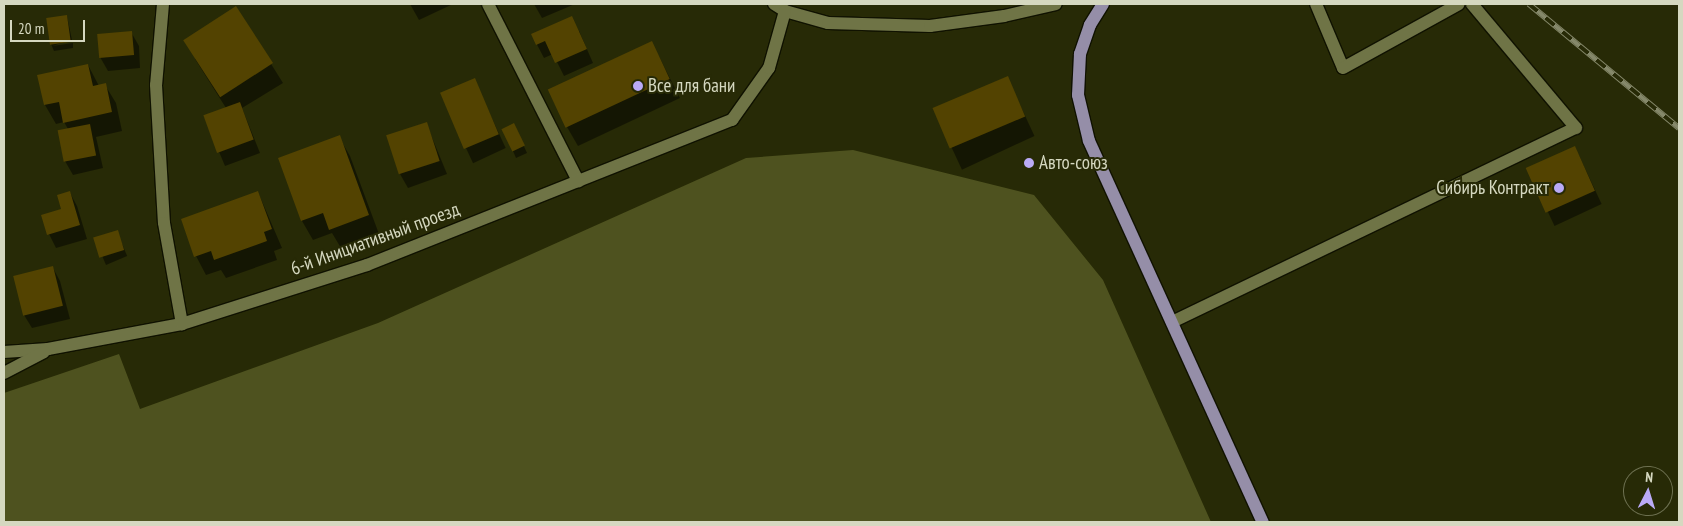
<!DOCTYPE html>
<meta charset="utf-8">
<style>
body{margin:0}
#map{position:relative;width:1683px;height:526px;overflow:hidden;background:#272a06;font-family:"PT Sans Narrow",sans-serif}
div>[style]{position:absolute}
.green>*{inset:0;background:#4e521f}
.shadow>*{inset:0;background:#0007;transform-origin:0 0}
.building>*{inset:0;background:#534301;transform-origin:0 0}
.roads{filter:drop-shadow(1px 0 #101200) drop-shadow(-1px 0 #101200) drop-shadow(0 1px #101200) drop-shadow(0 -1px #101200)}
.minor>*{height:12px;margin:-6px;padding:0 6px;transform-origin:6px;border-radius:6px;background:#6f7446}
.major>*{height:12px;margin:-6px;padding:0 6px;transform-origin:6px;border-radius:6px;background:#958ea8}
.rail>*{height:5.5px;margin-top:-2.75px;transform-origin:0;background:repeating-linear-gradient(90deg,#272a06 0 11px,#85886a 0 22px);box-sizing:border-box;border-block:1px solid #85886a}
.dots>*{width:14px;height:14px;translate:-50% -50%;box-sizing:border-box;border:2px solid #272a06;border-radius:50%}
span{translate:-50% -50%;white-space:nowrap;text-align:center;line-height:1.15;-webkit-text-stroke:4px #272a06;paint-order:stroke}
.poi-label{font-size:19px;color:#d5d8c0}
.left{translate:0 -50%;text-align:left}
.right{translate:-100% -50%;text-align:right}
.street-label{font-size:19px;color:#d5d8c0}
.frame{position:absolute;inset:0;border:5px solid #d5d8c0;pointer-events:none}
.north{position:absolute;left:1623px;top:466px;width:50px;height:50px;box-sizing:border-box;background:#272a06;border:1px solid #6d7050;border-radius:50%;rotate:5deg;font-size:14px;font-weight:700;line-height:20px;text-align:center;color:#d5d8c0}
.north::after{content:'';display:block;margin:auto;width:18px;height:22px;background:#baaaf6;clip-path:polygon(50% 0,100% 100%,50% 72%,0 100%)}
.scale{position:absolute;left:10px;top:20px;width:75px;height:22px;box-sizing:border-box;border:2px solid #d5d8c0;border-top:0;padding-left:6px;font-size:15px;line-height:18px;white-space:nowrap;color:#d5d8c0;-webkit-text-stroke:4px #272a06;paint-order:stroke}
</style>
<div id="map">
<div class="green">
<div style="clip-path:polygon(853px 150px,1034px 195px,1103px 280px,1211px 522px,4px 522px,4px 393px,119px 354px,140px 409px,378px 323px,746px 158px)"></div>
</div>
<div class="shadow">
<div style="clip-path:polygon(410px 4px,453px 4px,419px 20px)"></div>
<div style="clip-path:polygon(534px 4px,575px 4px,542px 18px)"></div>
<div style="clip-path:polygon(236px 8px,283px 83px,242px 108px,260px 153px,225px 166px,204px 116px,226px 108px,195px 59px)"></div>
<div style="clip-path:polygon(67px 16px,72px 40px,52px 46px,73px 43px,73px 48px,54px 51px,51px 44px)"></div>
<div style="clip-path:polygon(579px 31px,593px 63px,564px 76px,553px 54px,544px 58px,532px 35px)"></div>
<div style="clip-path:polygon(131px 32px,139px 46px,140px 68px,108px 71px,100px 57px)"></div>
<div style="clip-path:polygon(652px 43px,680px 98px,578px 146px,567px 127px)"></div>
<div style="clip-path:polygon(88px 65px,99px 86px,105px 85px,116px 103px,122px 131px,96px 137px,103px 168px,73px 175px,65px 161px,68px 129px,64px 122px,56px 124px,45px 105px,39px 76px)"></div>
<div style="left:1007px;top:77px;width:65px;height:80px;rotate:65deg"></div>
<div style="left:474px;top:80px;width:75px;height:36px;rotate:65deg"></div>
<div style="clip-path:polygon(426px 123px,447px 174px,408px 188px,400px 174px)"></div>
<div style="clip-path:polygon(517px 131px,527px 153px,516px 158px,513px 151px)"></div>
<div style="clip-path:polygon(339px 137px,350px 156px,379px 234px,341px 248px,332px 233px,313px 240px,302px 221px,279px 159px)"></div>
<div style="left:1575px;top:147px;width:63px;height:52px;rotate:65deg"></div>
<div style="clip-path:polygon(258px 192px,282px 248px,274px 251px,277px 260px,226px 278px,221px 270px,206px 275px,196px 256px)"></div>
<div style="clip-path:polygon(70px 193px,77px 206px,87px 239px,56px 248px,49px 234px)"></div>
<div style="left:117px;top:232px;width:26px;height:23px;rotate:67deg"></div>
<div style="clip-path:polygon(53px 268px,60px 281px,70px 319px,32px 328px,24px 315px,15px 277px)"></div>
</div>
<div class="building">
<div style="left:236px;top:6px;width:68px;height:63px;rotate:57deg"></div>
<div style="left:67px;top:15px;width:27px;height:21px;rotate:82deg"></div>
<div style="clip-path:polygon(572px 16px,587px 49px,555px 63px,545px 41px,536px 45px,531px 34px)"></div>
<div style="left:132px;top:31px;width:24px;height:35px;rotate:85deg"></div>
<div style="left:652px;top:41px;width:42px;height:115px;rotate:65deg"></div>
<div style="clip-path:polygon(88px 64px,93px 86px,106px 83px,112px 112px,63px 123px,59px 102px,44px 105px,37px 75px)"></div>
<div style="left:1008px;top:76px;width:44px;height:82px;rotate:67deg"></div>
<div style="left:475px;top:78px;width:61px;height:38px;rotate:67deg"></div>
<div style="left:240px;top:102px;width:40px;height:39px;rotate:70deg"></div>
<div style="left:427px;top:122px;width:41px;height:43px;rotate:72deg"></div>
<div style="left:514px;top:123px;width:25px;height:14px;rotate:64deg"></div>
<div style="left:90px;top:124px;width:32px;height:33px;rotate:79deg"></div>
<div style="clip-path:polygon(340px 135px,369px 215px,329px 230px,323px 213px,301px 221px,278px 158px)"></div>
<div style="left:1575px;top:146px;width:49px;height:54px;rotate:66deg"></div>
<div style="clip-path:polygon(70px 191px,80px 225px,47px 235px,41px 215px,61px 209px,57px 195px)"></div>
<div style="clip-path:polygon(258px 191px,272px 229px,264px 232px,267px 241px,214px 260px,211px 251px,194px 257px,181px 219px)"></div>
<div style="left:118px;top:230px;width:21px;height:26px;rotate:73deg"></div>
<div style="left:53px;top:266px;width:41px;height:41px;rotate:76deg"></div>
</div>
<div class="roads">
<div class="minor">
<div style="left:163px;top:4px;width:81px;rotate:94.9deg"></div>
<div style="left:156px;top:85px;width:138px;rotate:86.7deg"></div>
<div style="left:164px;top:223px;width:103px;rotate:79.9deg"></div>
<div style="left:488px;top:4px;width:199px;rotate:63deg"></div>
<div style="left:774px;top:4px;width:13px;rotate:32deg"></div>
<div style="left:785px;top:11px;width:45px;rotate:15.6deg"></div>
<div style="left:828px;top:23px;width:102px;rotate:1.7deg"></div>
<div style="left:930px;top:26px;width:75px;rotate:-7.7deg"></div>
<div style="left:1004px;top:16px;width:53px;rotate:-13deg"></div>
<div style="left:1316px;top:4px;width:69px;rotate:67.1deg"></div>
<div style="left:1343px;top:68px;width:132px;rotate:-28.9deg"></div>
<div style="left:1172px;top:322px;width:448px;rotate:-25.7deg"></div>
<div style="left:1576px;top:128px;width:162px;rotate:-130deg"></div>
<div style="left:4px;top:352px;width:44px;rotate:-3.9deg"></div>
<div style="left:48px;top:349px;width:136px;rotate:-10.6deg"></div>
<div style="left:182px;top:324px;width:194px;rotate:-17.7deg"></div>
<div style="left:367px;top:265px;width:393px;rotate:-21.7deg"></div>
<div style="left:732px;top:120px;width:64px;rotate:-54.6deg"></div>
<div style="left:769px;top:68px;width:59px;rotate:-74.3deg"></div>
<div style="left:4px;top:373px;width:45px;rotate:-27.7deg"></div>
</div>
<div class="major">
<div style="left:1103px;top:4px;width:25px;rotate:122deg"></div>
<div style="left:1090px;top:25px;width:31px;rotate:109deg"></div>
<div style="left:1080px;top:54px;width:41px;rotate:92.8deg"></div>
<div style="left:1078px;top:95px;width:47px;rotate:76.6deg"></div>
<div style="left:1089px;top:141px;width:419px;rotate:65.5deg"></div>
</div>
</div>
<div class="rail">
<div style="left:1529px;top:4px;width:195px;rotate:39.6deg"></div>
</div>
<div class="dots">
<div style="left:638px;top:86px;background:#baaaf6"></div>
<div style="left:1029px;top:163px;background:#baaaf6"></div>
<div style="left:1559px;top:188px;background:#baaaf6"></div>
</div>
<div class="poi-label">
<span class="left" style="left:648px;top:86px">Все для бани</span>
<span class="left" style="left:1039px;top:163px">Авто-союз</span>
<span class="right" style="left:1549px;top:188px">Сибирь Контракт</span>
</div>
<div class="street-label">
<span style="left:375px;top:239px;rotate:-20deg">6-й Инициативный проезд</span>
</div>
<div class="frame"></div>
<div class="north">N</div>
<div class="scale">20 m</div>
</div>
